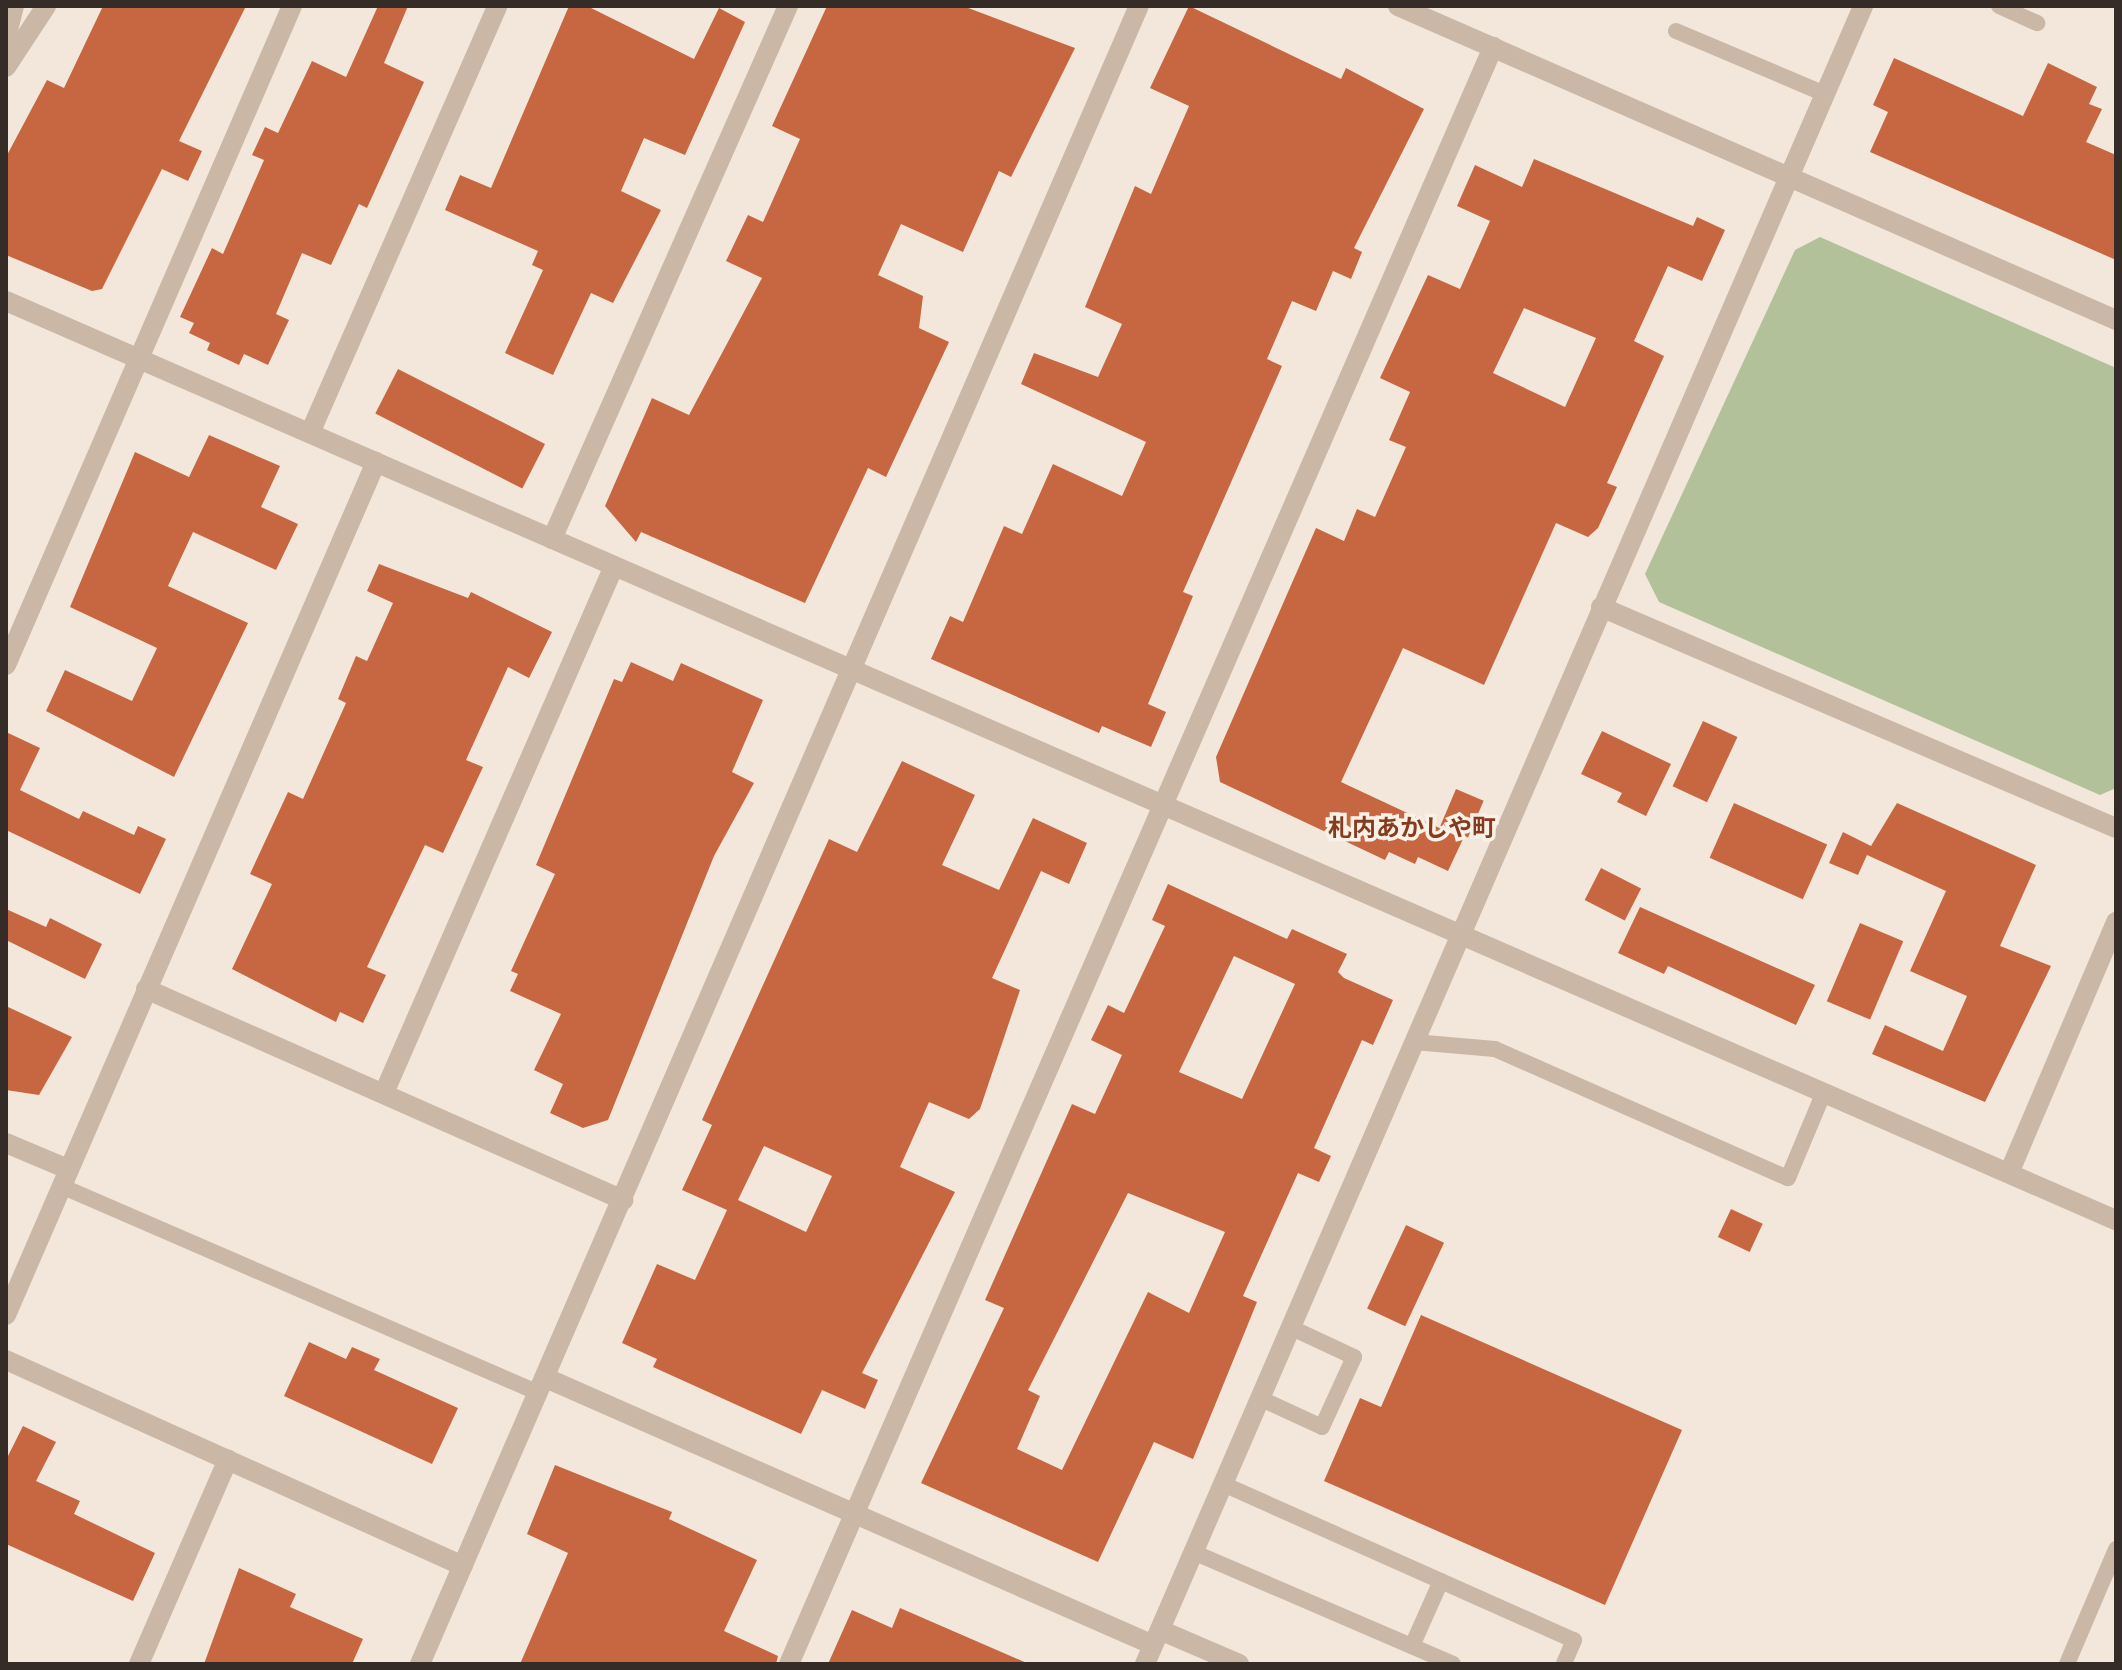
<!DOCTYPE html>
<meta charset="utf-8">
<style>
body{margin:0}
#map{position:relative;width:2122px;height:1670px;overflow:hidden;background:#f2e7da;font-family:"Nunito Sans","Noto Sans JP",sans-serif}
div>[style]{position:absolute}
.green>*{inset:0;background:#b3c19a}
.building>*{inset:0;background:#c76742;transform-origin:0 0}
.service>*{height:16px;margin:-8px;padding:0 8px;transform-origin:8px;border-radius:8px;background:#cab7a6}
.minor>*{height:20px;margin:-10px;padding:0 10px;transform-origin:10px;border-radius:10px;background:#cab7a6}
span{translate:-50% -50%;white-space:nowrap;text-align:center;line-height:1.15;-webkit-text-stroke:7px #f9f1e6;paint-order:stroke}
.quarter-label{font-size:24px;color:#863b1f;font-weight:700}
.frame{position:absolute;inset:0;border:8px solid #362c27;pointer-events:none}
</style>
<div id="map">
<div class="green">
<div style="clip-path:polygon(1820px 237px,2116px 368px,2116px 788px,2100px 795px,1659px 602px,1645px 574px,1795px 250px)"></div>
</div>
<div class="building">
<div style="clip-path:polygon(103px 6px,246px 6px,179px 141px,202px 151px,188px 181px,162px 169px,102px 289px,92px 291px,6px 255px,6px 157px,47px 80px,64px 88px)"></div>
<div style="clip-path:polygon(378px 6px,408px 6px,384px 63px,424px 82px,367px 208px,359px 204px,331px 265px,302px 253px,276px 314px,289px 320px,268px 365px,244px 354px,239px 365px,207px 350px,210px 343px,189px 333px,194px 323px,180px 317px,212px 248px,223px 254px,264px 160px,252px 155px,265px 127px,278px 133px,312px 61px,346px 77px)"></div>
<div style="clip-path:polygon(569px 6px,587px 6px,694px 59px,719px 8px,745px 22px,685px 155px,644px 138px,621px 191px,661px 210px,613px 303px,591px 293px,553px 375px,505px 353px,543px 270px,532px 265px,538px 251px,445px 210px,460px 175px,491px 188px)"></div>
<div style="clip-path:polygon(827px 6px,963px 6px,1075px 48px,1011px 177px,999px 171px,963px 252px,901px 224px,878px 275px,923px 296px,919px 328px,949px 342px,886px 477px,868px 468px,805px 603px,641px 532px,636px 542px,605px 506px,652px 398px,689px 415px,762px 278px,726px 261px,748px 215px,763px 222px,800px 139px,772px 126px)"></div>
<div style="clip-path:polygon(1189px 6px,1341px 79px,1346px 68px,1424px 109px,1354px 248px,1362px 252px,1351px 279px,1333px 271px,1316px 311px,1292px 301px,1267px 359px,1282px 366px,1183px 592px,1193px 596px,1148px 704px,1166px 712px,1151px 747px,1102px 726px,1099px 733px,931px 659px,950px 616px,963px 622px,1004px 526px,1022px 534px,1053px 464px,1122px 496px,1146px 442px,1021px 384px,1034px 353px,1098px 377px,1122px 324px,1085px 307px,1135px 186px,1151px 194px,1189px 106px,1150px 88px)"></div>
<div style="clip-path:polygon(1894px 58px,2023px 116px,2048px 63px,2097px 87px,2089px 104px,2102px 109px,2086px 142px,2116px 155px,2116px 260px,1870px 152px,1888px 112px,1873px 105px)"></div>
<div style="clip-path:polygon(evenodd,1534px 159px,1693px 226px,1697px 217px,1725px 230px,1702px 281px,1668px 266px,1634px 341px,1664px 356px,1607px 483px,1617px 487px,1598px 528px,1588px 537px,1556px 523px,1484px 685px,1403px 648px,1341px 782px,1463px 839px,1448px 871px,1418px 857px,1415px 864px,1389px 852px,1385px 860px,1220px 782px,1216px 757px,1316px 528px,1344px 541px,1357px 509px,1375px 517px,1406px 447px,1389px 440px,1410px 392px,1380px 378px,1428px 275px,1460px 289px,1490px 221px,1457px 206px,1475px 165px,1522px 187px,1534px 159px,1524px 308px,1596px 338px,1565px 407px,1493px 373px,1524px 308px)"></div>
<div style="left:398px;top:369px;width:165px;height:50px;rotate:27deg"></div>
<div style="clip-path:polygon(209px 435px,280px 466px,261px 507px,298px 524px,276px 570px,193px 532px,168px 586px,248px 623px,174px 777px,46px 711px,65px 670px,132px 701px,157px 648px,70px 607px,135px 452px,189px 477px)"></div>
<div style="clip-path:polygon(379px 564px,468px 598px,471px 592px,552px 632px,529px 678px,508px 667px,466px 760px,483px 767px,443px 853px,425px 845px,367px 967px,386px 975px,363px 1023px,340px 1012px,336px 1022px,232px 969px,272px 884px,250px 874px,288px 792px,303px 799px,346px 703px,338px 699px,356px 656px,367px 661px,393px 603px,367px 591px)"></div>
<div style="clip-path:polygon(631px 662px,673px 681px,681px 663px,763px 700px,732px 772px,754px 783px,714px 856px,608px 1120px,583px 1128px,550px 1113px,563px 1084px,534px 1070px,561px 1014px,510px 991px,518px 974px,511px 971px,555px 874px,536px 865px,614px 679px,622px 682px)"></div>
<div style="left:1703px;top:721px;width:38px;height:72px;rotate:25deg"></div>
<div style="clip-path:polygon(1602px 731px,1671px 764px,1646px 816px,1617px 802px,1622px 793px,1581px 774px)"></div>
<div style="clip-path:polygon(6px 732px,40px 748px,20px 790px,79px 819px,83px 811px,134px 835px,138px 826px,166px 839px,140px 894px,6px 830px)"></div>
<div style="clip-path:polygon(evenodd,902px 761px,975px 795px,942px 865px,999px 890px,1033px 818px,1087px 843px,1069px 884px,1041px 871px,992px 978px,1020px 990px,980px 1109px,969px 1119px,929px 1102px,900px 1167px,955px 1192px,862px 1373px,878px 1380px,865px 1409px,822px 1390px,801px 1434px,653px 1367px,657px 1359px,622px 1343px,657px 1264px,695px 1280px,727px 1210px,682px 1190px,712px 1125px,702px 1120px,829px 839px,857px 852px,902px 761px,764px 1146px,832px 1176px,806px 1232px,738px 1200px,764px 1146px)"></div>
<div style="left:1456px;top:789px;width:30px;height:40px;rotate:23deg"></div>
<div style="left:1734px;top:803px;width:102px;height:60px;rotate:24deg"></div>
<div style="clip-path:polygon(1897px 803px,2036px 865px,2000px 946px,2051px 966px,1985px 1102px,1872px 1054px,1885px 1025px,1943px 1051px,1967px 996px,1910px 971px,1946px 891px,1867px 855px,1858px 875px,1829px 863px,1843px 832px,1871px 846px)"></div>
<div style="left:1601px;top:868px;width:45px;height:36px;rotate:27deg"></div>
<div style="clip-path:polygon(evenodd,1168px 884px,1287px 939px,1292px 929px,1347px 954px,1338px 972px,1344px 978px,1393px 1000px,1373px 1045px,1362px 1040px,1314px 1148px,1331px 1156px,1319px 1182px,1298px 1173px,1243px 1296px,1257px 1302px,1193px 1459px,1154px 1442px,1098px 1562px,921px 1483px,1004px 1308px,985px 1300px,1072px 1104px,1095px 1114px,1122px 1055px,1091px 1040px,1108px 1005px,1124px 1013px,1165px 926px,1152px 920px,1168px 884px,1234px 956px,1295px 984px,1242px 1099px,1179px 1072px,1234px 956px,1168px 884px,1128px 1193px,1225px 1232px,1189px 1313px,1148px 1292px,1062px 1470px,1017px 1449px,1040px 1396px,1028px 1390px,1128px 1193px)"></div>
<div style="clip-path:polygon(1640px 907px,1815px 985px,1796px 1025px,1668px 966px,1664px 974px,1618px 953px)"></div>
<div style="clip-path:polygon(6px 909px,46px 927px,50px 918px,102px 944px,85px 979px,6px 940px)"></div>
<div style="left:1860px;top:923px;width:47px;height:85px;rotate:23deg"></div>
<div style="clip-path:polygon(6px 1006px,72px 1037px,39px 1095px,6px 1090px)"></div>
<div style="left:1731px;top:1209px;width:35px;height:31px;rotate:25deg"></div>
<div style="left:1406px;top:1225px;width:42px;height:92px;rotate:25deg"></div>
<div style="clip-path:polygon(1421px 1315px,1682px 1430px,1605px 1605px,1324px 1481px,1360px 1398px,1381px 1407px)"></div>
<div style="clip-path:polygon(309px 1342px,346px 1359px,352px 1347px,380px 1359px,374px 1370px,458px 1408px,432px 1464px,284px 1396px)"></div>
<div style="clip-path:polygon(23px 1426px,56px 1442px,36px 1481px,80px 1501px,74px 1514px,155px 1553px,133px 1601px,6px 1544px,6px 1460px)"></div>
<div style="clip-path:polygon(555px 1465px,672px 1512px,669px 1519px,757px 1560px,724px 1631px,778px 1656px,776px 1664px,520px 1664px,568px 1553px,527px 1534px)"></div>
<div style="clip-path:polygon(239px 1568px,296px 1594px,290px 1607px,363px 1639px,352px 1664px,204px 1664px)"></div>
<div style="clip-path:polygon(900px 1608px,1029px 1664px,828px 1664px,852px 1610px,892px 1628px)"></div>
</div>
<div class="service">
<div style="left:1999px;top:6px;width:42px;rotate:24.1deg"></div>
<div style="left:1676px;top:31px;width:162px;rotate:22.9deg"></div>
<div style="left:1414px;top:1042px;width:81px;rotate:4.9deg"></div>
<div style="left:1495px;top:1049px;width:320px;rotate:23.8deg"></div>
<div style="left:1788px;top:1178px;width:93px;rotate:-67.3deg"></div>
<div style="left:61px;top:1186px;width:521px;rotate:23.42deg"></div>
<div style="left:1259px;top:1398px;width:69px;rotate:24.7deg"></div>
<div style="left:1322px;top:1427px;width:77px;rotate:-65.4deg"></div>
<div style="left:1354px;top:1357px;width:71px;rotate:-154.9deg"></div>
<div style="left:1223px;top:1484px;width:384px;rotate:24deg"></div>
<div style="left:1574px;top:1640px;width:26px;rotate:113deg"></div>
<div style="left:1193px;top:1552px;width:283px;rotate:23.3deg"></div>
<div style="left:1412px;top:1646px;width:71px;rotate:-66deg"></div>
<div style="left:2067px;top:1664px;width:125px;rotate:-66.9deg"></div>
</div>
<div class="minor">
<div style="left:1398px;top:6px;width:784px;rotate:23.62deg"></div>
<div style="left:6px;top:38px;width:33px;rotate:-76deg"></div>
<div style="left:6px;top:67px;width:73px;rotate:-56.7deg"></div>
<div style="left:6px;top:301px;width:2301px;rotate:23.54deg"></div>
<div style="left:310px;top:433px;width:466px;rotate:-66.3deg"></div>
<div style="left:552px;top:539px;width:583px;rotate:-66.12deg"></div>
<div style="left:1601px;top:607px;width:560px;rotate:23.23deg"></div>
<div style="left:6px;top:665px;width:718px;rotate:-66.54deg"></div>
<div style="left:146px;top:989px;width:522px;rotate:23.86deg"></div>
<div style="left:384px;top:1093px;width:575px;rotate:-66.42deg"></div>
<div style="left:6px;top:1143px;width:67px;rotate:22.8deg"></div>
<div style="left:2009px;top:1173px;width:273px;rotate:-66.9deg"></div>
<div style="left:6px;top:1315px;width:930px;rotate:-66.55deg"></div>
<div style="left:6px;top:1360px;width:501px;rotate:24.26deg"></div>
<div style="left:546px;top:1378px;width:663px;rotate:23.74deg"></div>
<div style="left:1160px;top:1630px;width:86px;rotate:23.3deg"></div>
<div style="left:139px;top:1664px;width:223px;rotate:-66.5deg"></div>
<div style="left:420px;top:1664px;width:1807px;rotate:-66.56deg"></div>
<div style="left:789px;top:1664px;width:1764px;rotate:-66.47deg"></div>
<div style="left:1145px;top:1664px;width:1807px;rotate:-66.58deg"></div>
</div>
<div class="quarter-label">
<span style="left:1412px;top:829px">札内あかしや町</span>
</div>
<div class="frame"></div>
</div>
